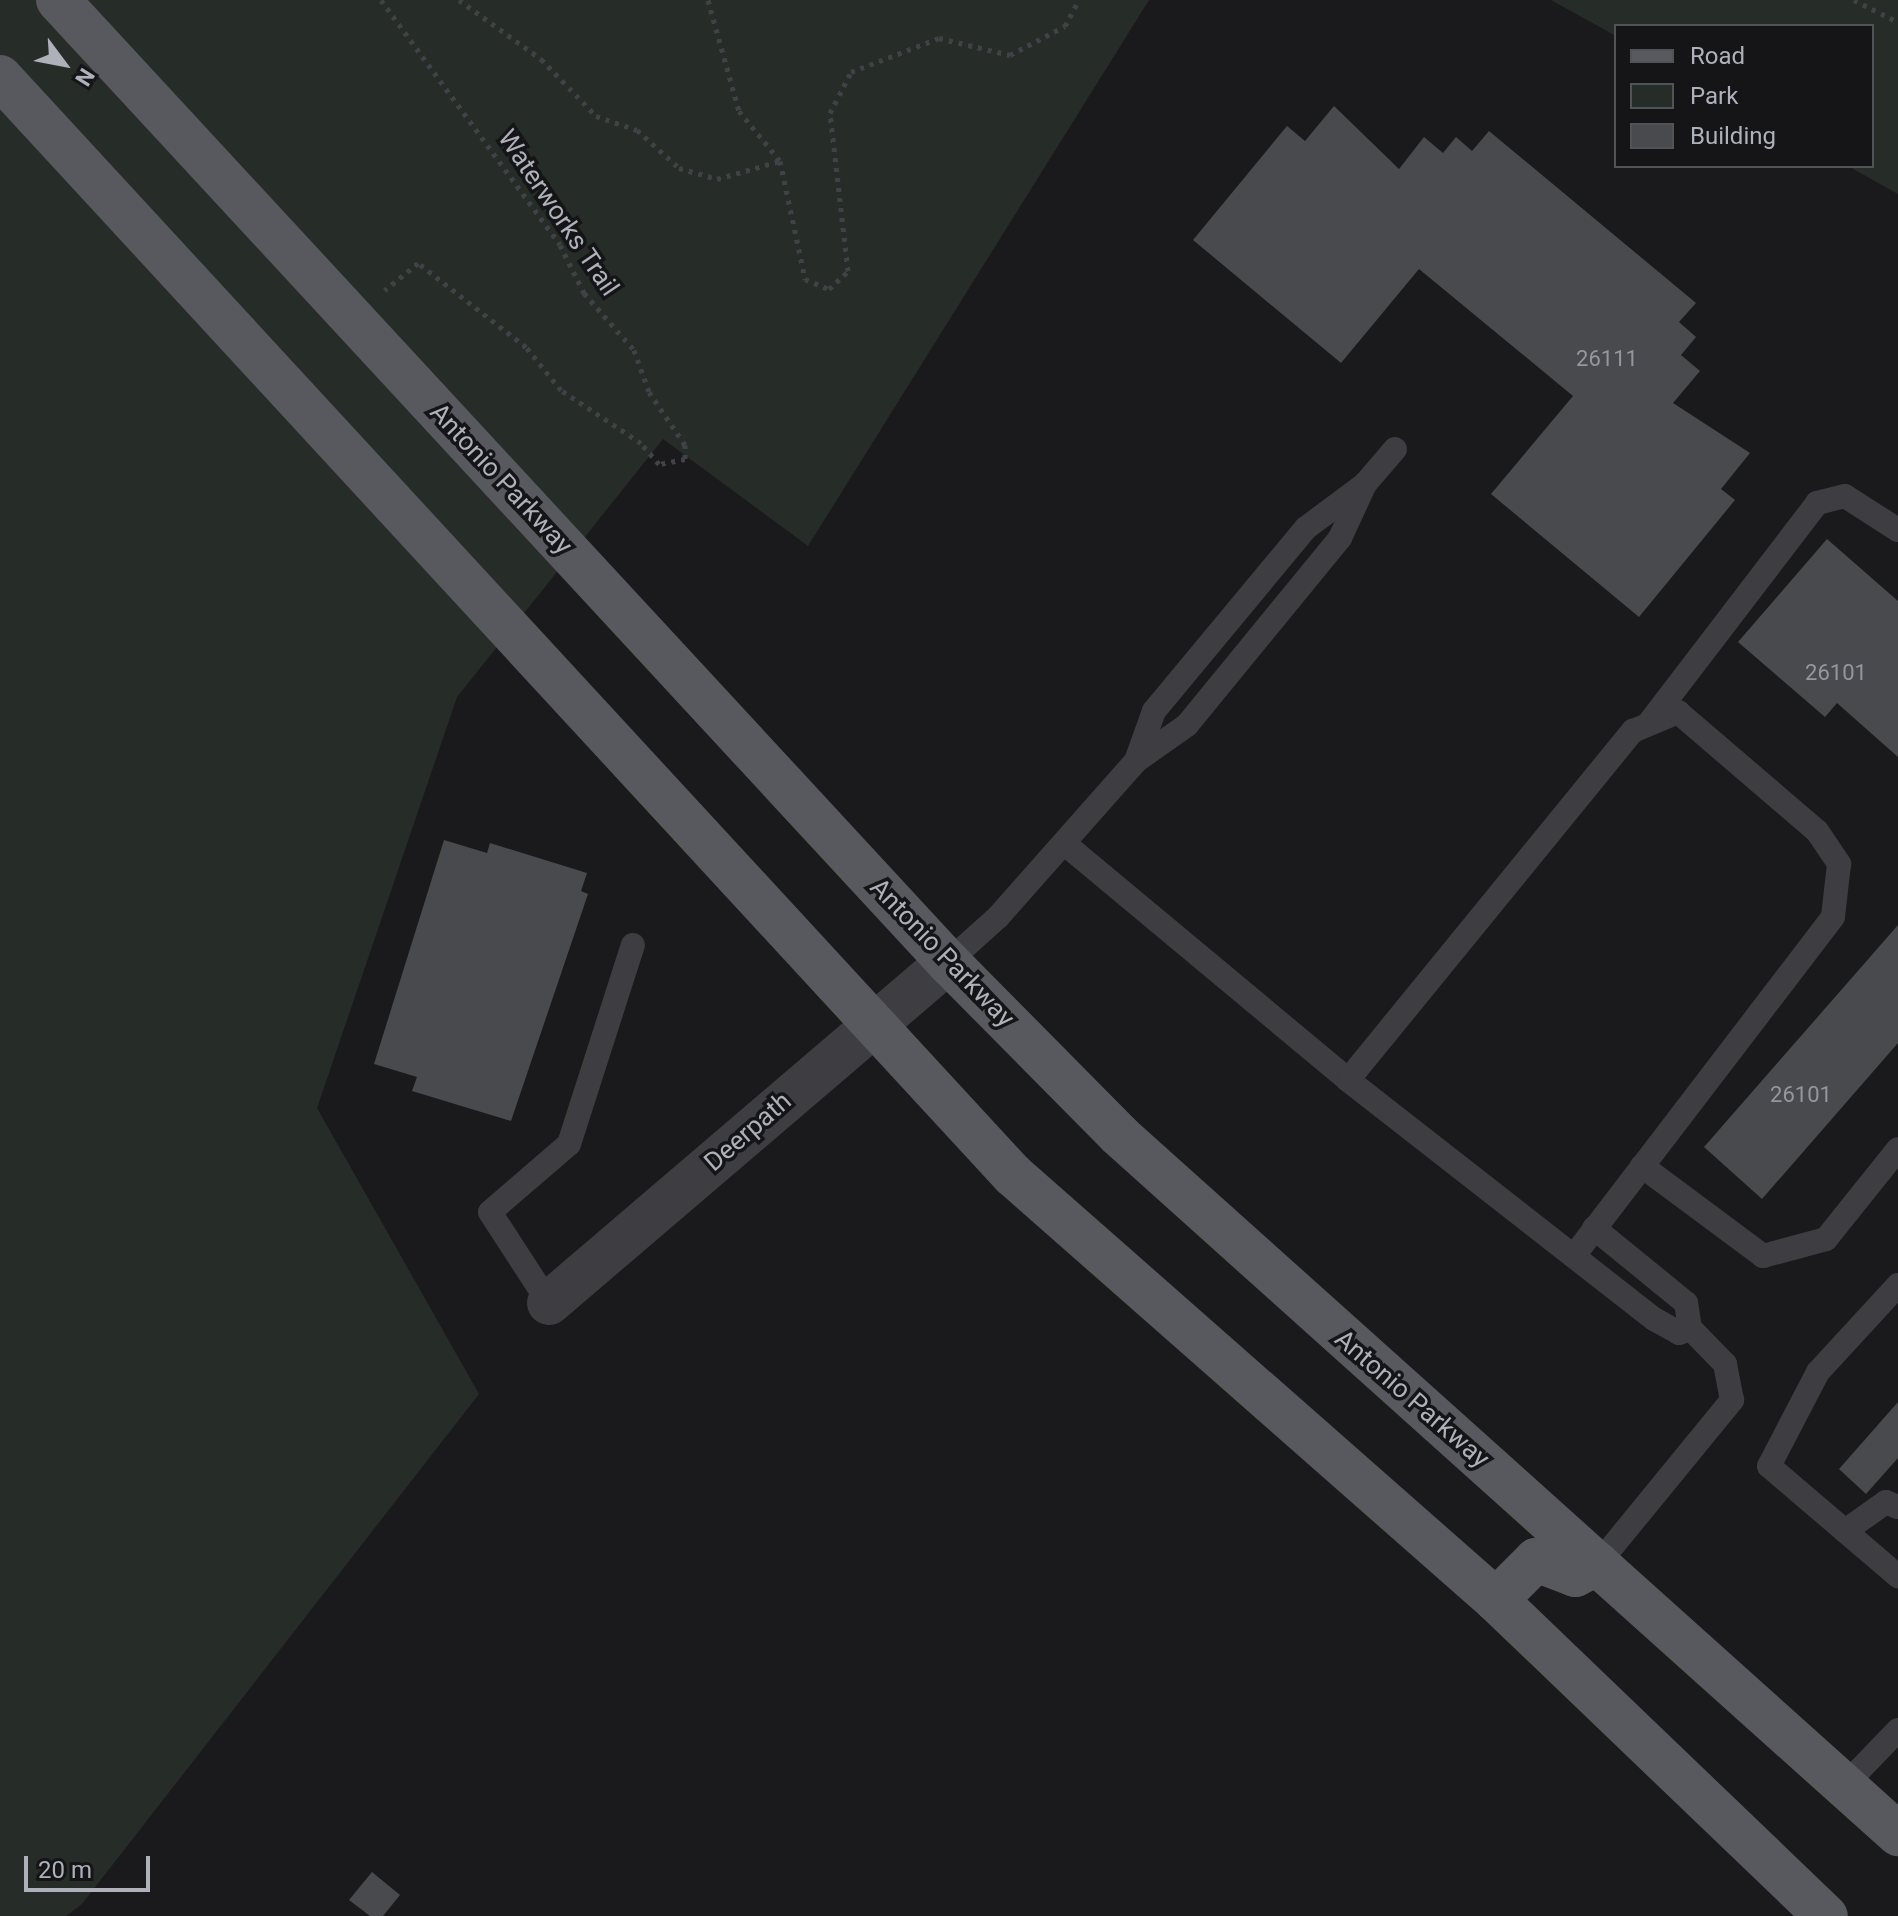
<!DOCTYPE html>
<style>
body{margin:0}
#map{position:relative;width:1898px;height:1916px;overflow:hidden;background:#1a1a1c;font-family:Roboto,sans-serif}
div>[style]{position:absolute}
.green>*{inset:0;background:#262d28}
.building>*{inset:0;background:#494a4e}
.path>*{height:5px;margin-top:-2.5px;transform-origin:0;background:repeating-linear-gradient(90deg,#414247 0 4px,transparent 0 10px)}
.service>*{height:24px;margin:-12px;padding:0 12px;transform-origin:12px;border-radius:12px;background:#3d3d42}
.minor>*{height:44px;margin:-22px;padding:0 22px;transform-origin:22px;border-radius:22px;background:#3d3d42}
.primary>*{height:44px;margin:-22px;padding:0 22px;transform-origin:22px;border-radius:22px;background:#58585f}
span{translate:-50% -50%;white-space:nowrap;text-align:center;line-height:1.15;-webkit-text-stroke:7px #151517;paint-order:stroke}
.number-label{font-size:22px;color:#95969f}
.number-label span{-webkit-text-stroke-width:0}
.street-label{font-size:26px;color:#aeb0ba}
.legend{position:absolute;left:1614px;top:24px;width:260px;height:144px;box-sizing:border-box;background:#151517;border:2px solid #525358;margin:0;padding:10px 14px;list-style:none;font-size:24px;color:#aeb0ba}
.legend li{display:flex;align-items:center;gap:16px;height:40px}
.legend b{width:40px;border:2px solid #525358}
.north{position:absolute;left:24px;top:24px;width:80px;height:80px;-webkit-text-stroke:6px #151517;paint-order:stroke;rotate:122deg;font-size:22px;font-weight:700;line-height:32px;text-align:center;color:#aeb0ba}
.north::after{content:'';display:block;margin:auto;width:28px;height:36px;background:#aeb0ba;clip-path:polygon(50% 0,100% 100%,50% 72%,0 100%)}
.scale{position:absolute;left:24px;top:1856px;width:126px;height:36px;box-sizing:border-box;border:4px solid #aeb0ba;border-top:0;padding-left:10px;font-size:24px;line-height:28px;white-space:nowrap;color:#aeb0ba;-webkit-text-stroke:6px #151517;paint-order:stroke}
</style>
<div id="map">
<div class="green">
<div style="clip-path:polygon(0 0,1149px 0,808px 546px,663px 439px,457px 697px,317px 1108px,479px 1394px,82px 1904px,66px 1916px,0 1916px)"></div>
<div style="clip-path:polygon(1551px 0,1898px 0,1898px 194px,1848px 166px,1872px 166px,1872px 26px,1616px 26px,1616px 36px)"></div>
</div>
<div class="building">
<div style="clip-path:polygon(1334px 106px,1399px 169px,1424px 137px,1443px 153px,1456px 137px,1472px 151px,1489px 131px,1696px 303px,1679px 322px,1696px 337px,1681px 355px,1700px 371px,1673px 403px,1750px 453px,1721px 489px,1735px 500px,1639px 617px,1491px 494px,1573px 396px,1419px 269px,1341px 363px,1193px 240px,1287px 126px,1305px 141px)"></div>
<div style="clip-path:polygon(1827px 539px,1898px 601px,1898px 757px,1837px 703px,1825px 717px,1738px 642px)"></div>
<div style="clip-path:polygon(444px 840px,487px 853px,490px 843px,587px 873px,581px 891px,588px 894px,511px 1121px,412px 1091px,417px 1077px,374px 1064px)"></div>
<div style="clip-path:polygon(1898px 925px,1898px 1043px,1762px 1199px,1704px 1147px)"></div>
<div style="clip-path:polygon(1898px 1402px,1898px 1458px,1866px 1494px,1839px 1469px)"></div>
<div style="clip-path:polygon(372px 1872px,400px 1895px,383px 1916px,370px 1916px,349px 1900px)"></div>
</div>
<div class="path">
<div style="left:381px;top:0;width:303px;rotate:53.8deg"></div>
<div style="left:560px;top:245px;width:54px;rotate:63.4deg"></div>
<div style="left:584px;top:293px;width:76px;rotate:48.7deg"></div>
<div style="left:634px;top:350px;width:45px;rotate:70.3deg"></div>
<div style="left:649px;top:392px;width:64px;rotate:55.8deg"></div>
<div style="left:685px;top:445px;width:14px;rotate:90deg"></div>
<div style="left:685px;top:459px;width:26px;rotate:169deg"></div>
<div style="left:659px;top:464px;width:28px;rotate:-131deg"></div>
<div style="left:641px;top:443px;width:96px;rotate:-146.5deg"></div>
<div style="left:561px;top:390px;width:55px;rotate:-129.1deg"></div>
<div style="left:526px;top:347px;width:137px;rotate:-142.1deg"></div>
<div style="left:418px;top:263px;width:43px;rotate:140.7deg"></div>
<div style="left:459px;top:0;width:101px;rotate:35.7deg"></div>
<div style="left:541px;top:59px;width:79px;rotate:46deg"></div>
<div style="left:596px;top:116px;width:43px;rotate:18.9deg"></div>
<div style="left:637px;top:130px;width:57px;rotate:42.1deg"></div>
<div style="left:679px;top:168px;width:40px;rotate:16deg"></div>
<div style="left:717px;top:179px;width:66px;rotate:-15.9deg"></div>
<div style="left:708px;top:0;width:115px;rotate:74.4deg"></div>
<div style="left:739px;top:111px;width:65px;rotate:50.6deg"></div>
<div style="left:780px;top:161px;width:121px;rotate:78deg"></div>
<div style="left:805px;top:279px;width:26px;rotate:23deg"></div>
<div style="left:829px;top:289px;width:26px;rotate:-43deg"></div>
<div style="left:848px;top:271px;width:159px;rotate:-96.5deg"></div>
<div style="left:830px;top:113px;width:46px;rotate:-62.9deg"></div>
<div style="left:851px;top:72px;width:94px;rotate:-21.1deg"></div>
<div style="left:939px;top:38px;width:73px;rotate:13.5deg"></div>
<div style="left:1010px;top:55px;width:62px;rotate:-27.8deg"></div>
<div style="left:1065px;top:26px;width:30px;rotate:-62deg"></div>
<div style="left:1854px;top:0;width:49px;rotate:26.6deg"></div>
</div>
<div class="service">
<div style="left:1649px;top:723px;width:277px;rotate:-52.6deg"></div>
<div style="left:1817px;top:503px;width:29px;rotate:-14deg"></div>
<div style="left:1845px;top:496px;width:63px;rotate:32.7deg"></div>
<div style="left:1136px;top:761px;width:53px;rotate:-70.2deg"></div>
<div style="left:1154px;top:711px;width:238px;rotate:-50.3deg"></div>
<div style="left:1306px;top:528px;width:74px;rotate:-36.7deg"></div>
<div style="left:1365px;top:484px;width:46px;rotate:-49.4deg"></div>
<div style="left:1065px;top:844px;width:368px;rotate:39.8deg"></div>
<div style="left:1348px;top:1080px;width:388px;rotate:38deg"></div>
<div style="left:1654px;top:1319px;width:29px;rotate:29deg"></div>
<div style="left:1679px;top:1333px;width:12px;rotate:-24deg"></div>
<div style="left:948px;top:962px;width:67px;rotate:-42deg"></div>
<div style="left:998px;top:917px;width:208px;rotate:-48.5deg"></div>
<div style="left:1136px;top:761px;width:62px;rotate:-35.2deg"></div>
<div style="left:1187px;top:725px;width:242px;rotate:-50.7deg"></div>
<div style="left:1340px;top:538px;width:60px;rotate:-65.2deg"></div>
<div style="left:1348px;top:1080px;width:451px;rotate:-50.8deg"></div>
<div style="left:1633px;top:731px;width:49px;rotate:-22.9deg"></div>
<div style="left:1678px;top:712px;width:183px;rotate:40.6deg"></div>
<div style="left:1817px;top:831px;width:40px;rotate:56deg"></div>
<div style="left:1839px;top:864px;width:53px;rotate:96.5deg"></div>
<div style="left:1833px;top:917px;width:427px;rotate:127.4deg"></div>
<div style="left:1642px;top:1166px;width:151px;rotate:36.6deg"></div>
<div style="left:1763px;top:1256px;width:65px;rotate:-15.1deg"></div>
<div style="left:1826px;top:1239px;width:115px;rotate:-51.3deg"></div>
<div style="left:1594px;top:1228px;width:119px;rotate:39.2deg"></div>
<div style="left:1686px;top:1303px;width:25px;rotate:81deg"></div>
<div style="left:1898px;top:1285px;width:118px;rotate:132.6deg"></div>
<div style="left:1818px;top:1372px;width:106px;rotate:117.5deg"></div>
<div style="left:1769px;top:1466px;width:170px;rotate:40.5deg"></div>
<div style="left:549px;top:1303px;width:108px;rotate:-123deg"></div>
<div style="left:490px;top:1212px;width:104px;rotate:-40.7deg"></div>
<div style="left:569px;top:1144px;width:209px;rotate:-72.2deg"></div>
<div style="left:1845px;top:1531px;width:50px;rotate:-35.3deg"></div>
<div style="left:1886px;top:1502px;width:13px;rotate:23deg"></div>
<div style="left:1598px;top:1564px;width:212px;rotate:-50.7deg"></div>
<div style="left:1732px;top:1400px;width:37px;rotate:-101deg"></div>
<div style="left:1725px;top:1364px;width:50px;rotate:-134.2deg"></div>
<div style="left:1844px;top:1786px;width:78px;rotate:-46deg"></div>
</div>
<div class="minor">
<div style="left:549px;top:1303px;width:525px;rotate:-40.52deg"></div>
</div>
<div class="primary">
<div style="left:58px;top:0;width:1311px;rotate:47.23deg"></div>
<div style="left:948px;top:962px;width:243px;rotate:45.3deg"></div>
<div style="left:1119px;top:1135px;width:1047px;rotate:41.9deg"></div>
<div style="left:0;top:77px;width:1494px;rotate:47.31deg"></div>
<div style="left:1013px;top:1175px;width:643px;rotate:41.35deg"></div>
<div style="left:1496px;top:1600px;width:457px;rotate:43.8deg"></div>
<div style="left:1496px;top:1600px;width:57px;rotate:-45deg"></div>
<div style="left:1536px;top:1560px;width:42px;rotate:21deg"></div>
<div style="left:1575px;top:1575px;width:25px;rotate:-26deg"></div>
</div>
<div class="number-label">
<span style="left:1607px;top:359px">26111</span>
<span style="left:1836px;top:673px">26101</span>
<span style="left:1801px;top:1095px">26101</span>
</div>
<div class="street-label">
<span style="left:558px;top:213px;rotate:56deg">Waterworks Trail</span>
<span style="left:501px;top:479px;rotate:47deg">Antonio Parkway</span>
<span style="left:942px;top:953px;rotate:46deg">Antonio Parkway</span>
<span style="left:748px;top:1132px;rotate:-41deg">Deerpath</span>
<span style="left:1412px;top:1399px;rotate:41deg">Antonio Parkway</span>
</div>
<ul class="legend">
<li><b style="height:10px;background:#58585f"></b>Road</li>
<li><b style="height:22px;background:#262d28"></b>Park</li>
<li><b style="height:22px;background:#494a4e"></b>Building</li>
</ul>
<div class="north">N</div>
<div class="scale">20 m</div>
</div>
